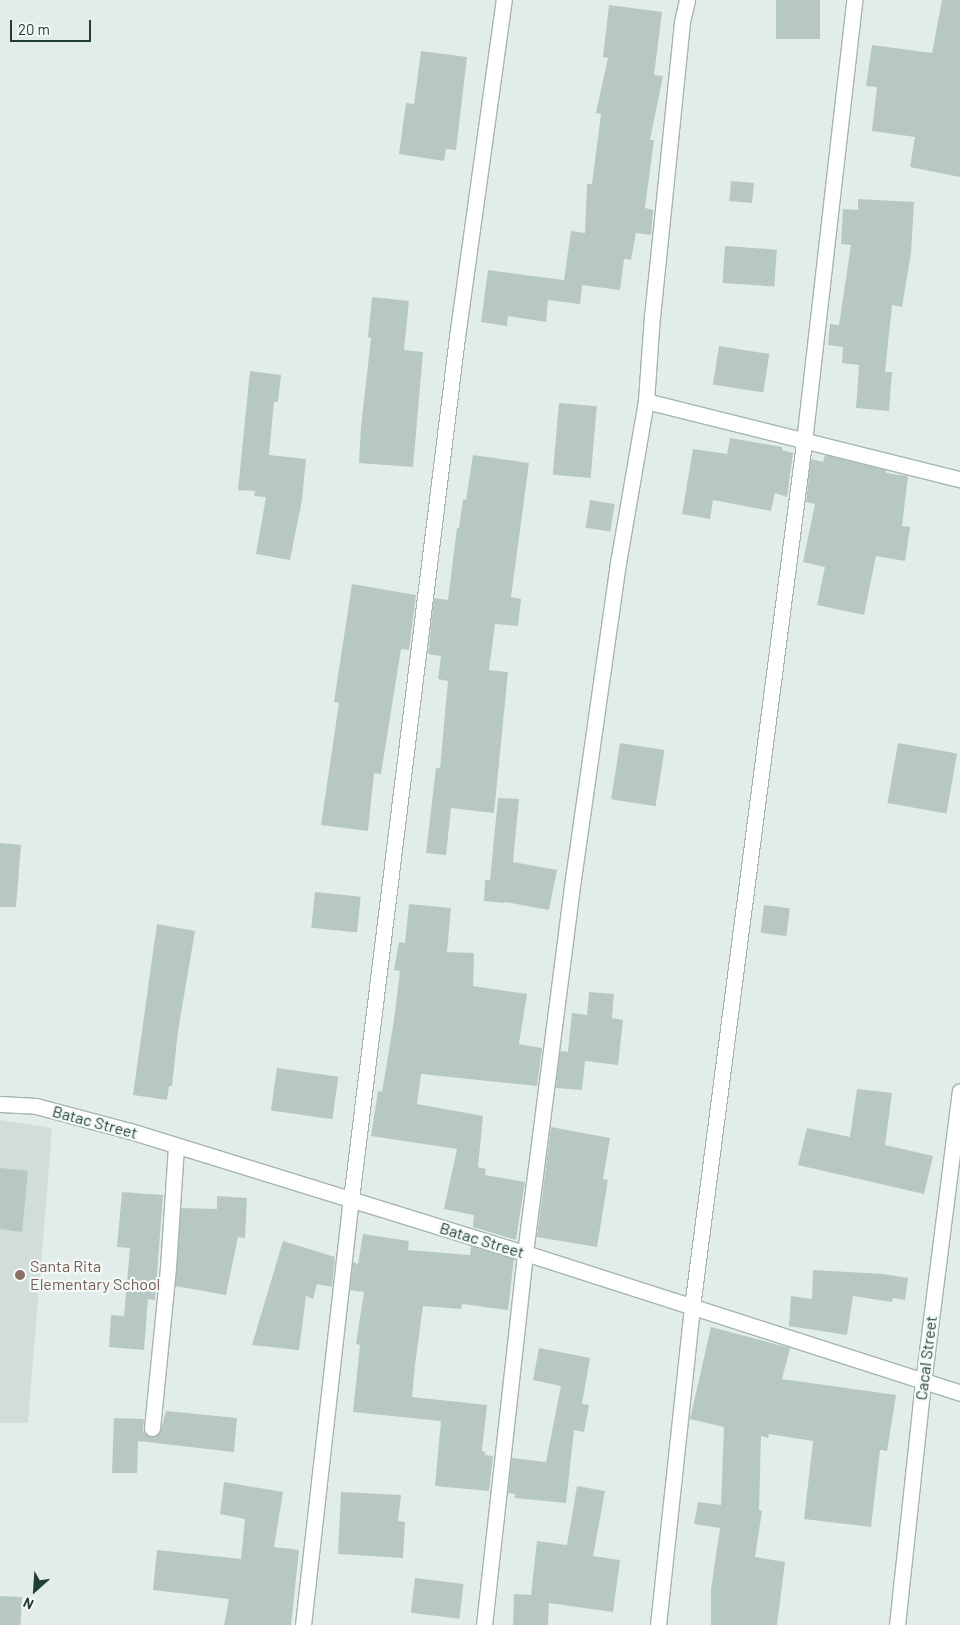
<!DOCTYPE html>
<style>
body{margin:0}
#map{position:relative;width:960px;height:1625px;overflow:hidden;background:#e2ede9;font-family:Barlow,sans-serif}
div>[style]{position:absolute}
.built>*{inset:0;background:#d0ddd8}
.building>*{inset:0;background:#b7c8c2;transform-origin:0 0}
.roads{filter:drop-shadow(1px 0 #a4b5b0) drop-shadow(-1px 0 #a4b5b0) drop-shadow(0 1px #a4b5b0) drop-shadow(0 -1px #a4b5b0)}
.minor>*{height:15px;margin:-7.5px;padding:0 7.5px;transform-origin:7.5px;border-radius:7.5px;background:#fff}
.tertiary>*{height:15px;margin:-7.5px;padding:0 7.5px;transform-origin:7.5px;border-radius:7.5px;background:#fff}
.dots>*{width:14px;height:14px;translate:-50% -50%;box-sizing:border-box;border:2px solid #f3f9f6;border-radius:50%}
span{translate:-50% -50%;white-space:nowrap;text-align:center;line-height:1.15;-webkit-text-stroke:4.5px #f3f9f6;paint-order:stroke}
.street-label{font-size:16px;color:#213f38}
.education-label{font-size:16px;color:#785e54}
.left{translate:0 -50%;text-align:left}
.north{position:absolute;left:10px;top:1565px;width:50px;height:50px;-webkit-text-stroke:4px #f3f9f6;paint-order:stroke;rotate:206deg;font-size:14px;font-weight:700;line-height:20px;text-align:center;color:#213f38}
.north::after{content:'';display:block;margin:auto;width:18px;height:22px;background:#213f38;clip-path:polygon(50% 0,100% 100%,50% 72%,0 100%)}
.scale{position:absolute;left:10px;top:20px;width:81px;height:22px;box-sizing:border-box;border:2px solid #213f38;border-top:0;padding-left:6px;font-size:15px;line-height:18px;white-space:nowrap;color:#213f38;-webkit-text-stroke:4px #f3f9f6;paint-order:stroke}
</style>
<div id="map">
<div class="built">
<div style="clip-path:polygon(0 1120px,52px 1128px,28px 1423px,0 1423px)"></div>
</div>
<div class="building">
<div style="left:776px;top:0;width:44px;height:39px"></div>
<div style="clip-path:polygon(942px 0,960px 0,960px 177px,910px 167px,915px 137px,872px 131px,877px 87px,866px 86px,872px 45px,932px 53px)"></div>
<div style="clip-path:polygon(609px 5px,662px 12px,654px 75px,663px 76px,650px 140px,654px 140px,645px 208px,653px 210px,651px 235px,636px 233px,631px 260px,624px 259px,620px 290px,582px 285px,580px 304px,548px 300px,546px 322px,508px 316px,507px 326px,481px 322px,488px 270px,564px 280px,571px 231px,585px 233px,587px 184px,592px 184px,601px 114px,596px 113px,608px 58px,603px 57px)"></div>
<div style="clip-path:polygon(421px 51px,467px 57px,456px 150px,446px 149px,444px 161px,399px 154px,406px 103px,414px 104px)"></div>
<div style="left:731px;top:181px;width:23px;height:20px;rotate:5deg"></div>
<div style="clip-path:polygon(858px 199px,914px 202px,911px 253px,902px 307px,892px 305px,885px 372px,892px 372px,889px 411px,856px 408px,859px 365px,842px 363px,843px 347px,828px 345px,830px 324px,839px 325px,851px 245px,841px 244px,843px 209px,858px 210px)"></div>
<div style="left:725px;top:246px;width:52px;height:37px;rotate:4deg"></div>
<div style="clip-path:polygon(372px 297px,409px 301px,404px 350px,423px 352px,413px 467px,359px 463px,361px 427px,371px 338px,368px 337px)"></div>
<div style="left:719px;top:346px;width:51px;height:39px;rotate:9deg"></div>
<div style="clip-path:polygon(250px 371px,281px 375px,278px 402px,274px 402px,269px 455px,306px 459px,302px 500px,290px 560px,256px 554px,266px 497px,254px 496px,255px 491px,238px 490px)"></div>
<div style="left:559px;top:403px;width:38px;height:72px;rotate:5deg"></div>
<div style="clip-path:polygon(730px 438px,782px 447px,782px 450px,793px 453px,787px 497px,775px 493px,771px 511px,713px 500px,710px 519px,682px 514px,693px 449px,727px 454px)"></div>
<div style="clip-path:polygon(473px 455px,529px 463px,511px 597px,521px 599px,518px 626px,495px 624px,489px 670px,508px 672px,494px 813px,451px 808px,446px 855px,426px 853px,436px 768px,440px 768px,448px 681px,438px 679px,441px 656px,428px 654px,434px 598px,448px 600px,457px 528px,459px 528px,463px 499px,466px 500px)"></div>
<div style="clip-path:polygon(825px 455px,886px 470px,886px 473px,908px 476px,902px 526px,910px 527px,905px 561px,876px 556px,864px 615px,817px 605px,825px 567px,803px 562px,815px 504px,806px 502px,811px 459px,823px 462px)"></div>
<div style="left:590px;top:500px;width:25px;height:28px;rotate:9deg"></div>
<div style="clip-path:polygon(352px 584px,416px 595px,409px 650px,401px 649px,381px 774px,374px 773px,368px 831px,321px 825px,339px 703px,334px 702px)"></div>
<div style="left:620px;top:743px;width:45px;height:57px;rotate:9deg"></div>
<div style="left:898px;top:743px;width:60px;height:61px;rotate:10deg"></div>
<div style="clip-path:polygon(498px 798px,519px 799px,513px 862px,557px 870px,549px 910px,505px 902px,505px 903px,484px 901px,485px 880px,490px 880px)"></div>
<div style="clip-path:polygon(0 843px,21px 845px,16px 907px,0 907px)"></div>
<div style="left:315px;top:892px;width:46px;height:36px;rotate:6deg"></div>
<div style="clip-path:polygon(409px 904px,451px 908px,447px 952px,474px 953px,473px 986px,527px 994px,519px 1044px,542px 1048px,537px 1086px,421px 1074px,417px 1104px,483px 1116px,478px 1167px,486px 1169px,485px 1175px,525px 1182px,516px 1240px,473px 1227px,474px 1215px,444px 1209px,457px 1149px,371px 1136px,378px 1091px,382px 1092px,394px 1020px,400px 971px,394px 970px,399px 942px,405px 943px)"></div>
<div style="left:764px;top:905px;width:26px;height:28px;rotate:7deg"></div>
<div style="clip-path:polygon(157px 924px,195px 931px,178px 1031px,172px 1086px,169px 1086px,167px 1100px,133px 1095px)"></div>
<div style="clip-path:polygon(589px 992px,614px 994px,612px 1018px,623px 1020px,618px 1065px,585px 1061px,582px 1090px,556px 1088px,560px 1051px,568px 1052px,572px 1013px,587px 1015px)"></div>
<div style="left:277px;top:1068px;width:62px;height:43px;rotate:8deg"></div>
<div style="clip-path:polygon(857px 1089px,892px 1093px,885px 1145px,933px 1156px,924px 1194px,798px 1165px,807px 1128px,850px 1137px)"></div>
<div style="clip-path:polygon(551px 1127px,610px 1138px,603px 1179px,608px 1180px,597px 1247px,537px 1237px)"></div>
<div style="clip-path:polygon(0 1168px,28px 1171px,22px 1232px,0 1229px)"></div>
<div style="clip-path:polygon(122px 1192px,163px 1195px,155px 1300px,148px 1299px,144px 1350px,109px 1347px,111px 1315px,124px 1316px,130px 1248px,117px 1247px)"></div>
<div style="clip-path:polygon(217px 1196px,247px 1198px,245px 1238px,238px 1237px,226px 1295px,175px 1286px,181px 1208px,217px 1209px)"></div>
<div style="clip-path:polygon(363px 1234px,409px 1241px,408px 1250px,470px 1255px,471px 1246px,514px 1259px,508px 1310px,462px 1304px,461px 1309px,423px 1306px,415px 1365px,412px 1397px,487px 1405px,482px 1451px,485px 1452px,485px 1455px,493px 1456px,489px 1491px,435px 1486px,441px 1421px,353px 1412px,360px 1345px,356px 1344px,364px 1292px,350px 1290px,353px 1262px,358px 1264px)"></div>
<div style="clip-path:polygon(283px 1241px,335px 1257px,332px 1287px,317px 1284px,313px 1299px,306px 1296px,299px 1350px,252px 1345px)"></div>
<div style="clip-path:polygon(813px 1270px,883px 1274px,908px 1278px,905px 1300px,893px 1298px,892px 1302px,853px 1296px,847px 1335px,789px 1326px,791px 1296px,812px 1299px)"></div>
<div style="clip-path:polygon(711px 1327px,790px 1348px,782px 1379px,896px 1395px,887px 1451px,880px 1450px,871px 1527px,804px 1519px,813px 1441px,769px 1434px,768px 1438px,761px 1436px,759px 1510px,762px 1511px,755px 1557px,785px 1562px,777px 1625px,711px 1625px,711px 1589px,720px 1528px,694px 1524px,698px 1502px,721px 1505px,724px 1427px,690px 1419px)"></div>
<div style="clip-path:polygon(539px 1348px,590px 1358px,582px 1404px,589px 1405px,584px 1432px,574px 1430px,566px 1503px,515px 1498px,515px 1494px,508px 1493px,512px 1458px,546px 1462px,561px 1386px,533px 1380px)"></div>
<div style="clip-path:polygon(166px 1411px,237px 1418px,234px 1452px,138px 1441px,137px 1473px,112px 1473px,114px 1418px,144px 1419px,143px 1431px,152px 1437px,160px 1433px)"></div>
<div style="clip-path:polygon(224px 1482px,283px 1492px,274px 1547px,299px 1550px,291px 1625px,224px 1625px,229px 1599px,153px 1590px,157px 1550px,241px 1559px,245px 1519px,220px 1514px)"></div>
<div style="clip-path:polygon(577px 1486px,605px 1491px,593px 1556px,620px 1560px,613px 1612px,549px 1603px,548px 1625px,513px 1625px,514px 1594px,531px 1595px,537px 1541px,567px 1545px)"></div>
<div style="clip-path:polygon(341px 1492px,401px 1495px,398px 1521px,405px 1522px,403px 1558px,338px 1554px)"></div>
<div style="left:415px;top:1578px;width:49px;height:35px;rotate:7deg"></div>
<div style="left:0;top:1596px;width:22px;height:29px;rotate:3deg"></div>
</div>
<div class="roads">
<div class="minor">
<div style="left:687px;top:0;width:23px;rotate:103deg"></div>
<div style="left:682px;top:22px;width:295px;rotate:95.8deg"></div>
<div style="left:652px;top:315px;width:86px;rotate:94deg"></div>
<div style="left:646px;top:401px;width:324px;rotate:14deg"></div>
<div style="left:0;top:1104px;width:36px;rotate:3deg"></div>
<div style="left:36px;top:1106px;width:97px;rotate:14.9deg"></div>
<div style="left:130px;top:1131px;width:413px;rotate:17.2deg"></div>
<div style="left:525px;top:1253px;width:457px;rotate:17.8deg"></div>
<div style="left:152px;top:1428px;width:162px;rotate:-84.3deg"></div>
<div style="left:168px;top:1267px;width:121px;rotate:-86.2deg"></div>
<div style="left:303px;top:1625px;width:429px;rotate:-83.6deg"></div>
<div style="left:351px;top:1199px;width:868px;rotate:-82.99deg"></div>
<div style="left:457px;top:337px;width:340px;rotate:-82.1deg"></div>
<div style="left:484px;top:1625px;width:374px;rotate:-83.7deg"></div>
<div style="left:525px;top:1253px;width:377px;rotate:-82.7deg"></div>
<div style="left:573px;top:879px;width:319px;rotate:-81.9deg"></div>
<div style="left:618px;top:563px;width:164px;rotate:-80.2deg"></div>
<div style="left:658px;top:1625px;width:320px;rotate:-83.9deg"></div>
<div style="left:692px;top:1307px;width:872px;rotate:-82.62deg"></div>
<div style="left:804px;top:442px;width:445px;rotate:-83.5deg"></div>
</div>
<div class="tertiary">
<div style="left:897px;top:1625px;width:243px;rotate:-83.9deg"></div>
<div style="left:923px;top:1383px;width:294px;rotate:-82.8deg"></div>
</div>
</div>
<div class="dots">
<div style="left:20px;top:1275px;background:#8d6e63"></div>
</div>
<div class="street-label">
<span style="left:95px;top:1122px;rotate:15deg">Batac Street</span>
<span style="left:482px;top:1240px;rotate:17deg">Batac Street</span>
<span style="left:926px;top:1358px;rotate:-83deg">Cacal Street</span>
</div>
<div class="education-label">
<span class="left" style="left:30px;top:1275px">Santa Rita<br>Elementary School</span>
</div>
<div class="north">N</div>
<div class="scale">20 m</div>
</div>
